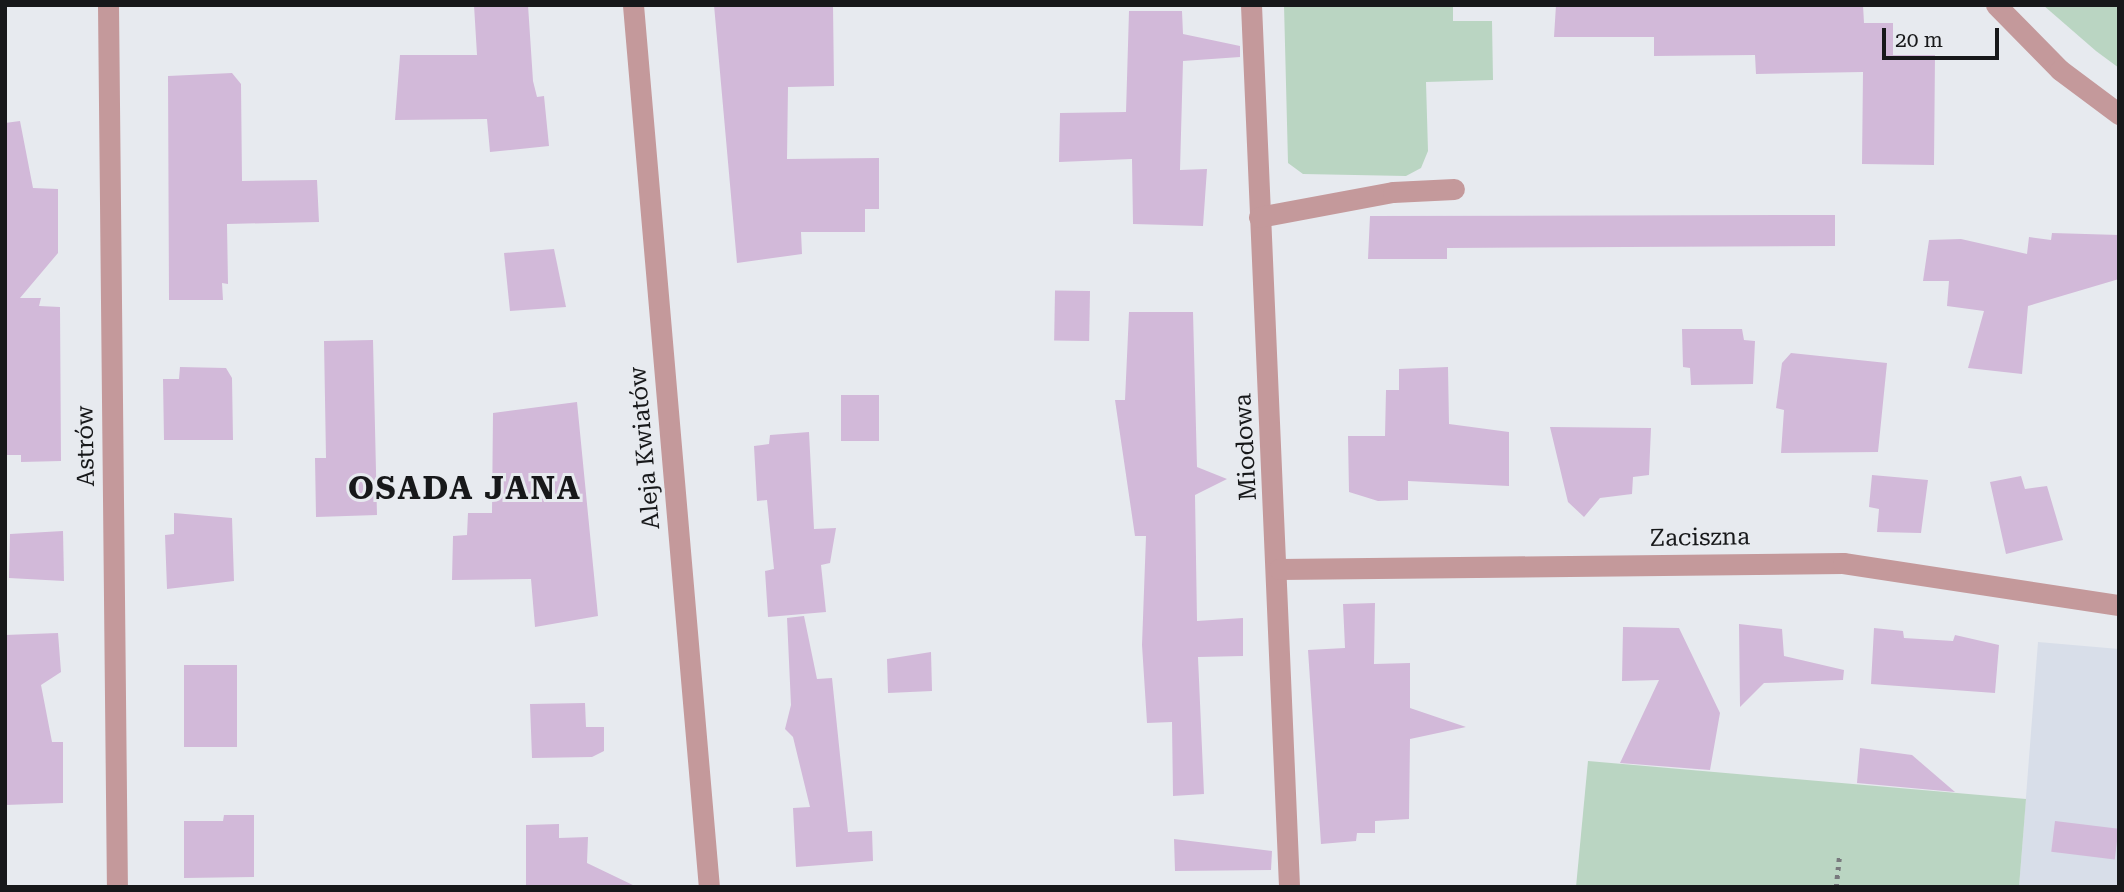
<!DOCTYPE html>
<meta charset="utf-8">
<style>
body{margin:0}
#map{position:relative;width:2124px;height:892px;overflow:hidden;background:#e7eaef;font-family:"Roboto Serif",serif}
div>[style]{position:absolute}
.built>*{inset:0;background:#d8dee9}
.green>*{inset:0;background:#bad5c2}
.building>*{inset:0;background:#d2b9d9;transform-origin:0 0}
.path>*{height:4.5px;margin-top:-2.25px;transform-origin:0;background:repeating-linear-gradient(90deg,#78797d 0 3.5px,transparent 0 8.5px)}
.minor>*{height:21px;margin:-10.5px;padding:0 10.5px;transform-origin:10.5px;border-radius:10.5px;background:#c4999b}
span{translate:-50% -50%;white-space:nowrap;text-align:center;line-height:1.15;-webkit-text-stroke:6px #e7eaef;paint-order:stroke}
.street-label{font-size:24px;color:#17181a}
.district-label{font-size:32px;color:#17181a;font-weight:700;letter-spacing:2px}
.frame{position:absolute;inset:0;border:7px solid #17181a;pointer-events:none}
.scale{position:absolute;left:1882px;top:28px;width:117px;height:32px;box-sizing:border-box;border:4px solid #17181a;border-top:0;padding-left:9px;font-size:21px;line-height:24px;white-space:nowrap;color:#17181a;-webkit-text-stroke:5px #e7eaef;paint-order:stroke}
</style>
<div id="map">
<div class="built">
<div style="clip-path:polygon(2038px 642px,2119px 649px,2119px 887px,2019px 887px)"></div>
</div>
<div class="green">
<div style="clip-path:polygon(1284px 5px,1453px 5px,1453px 21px,1492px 21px,1493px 80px,1426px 82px,1428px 151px,1421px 168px,1406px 176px,1303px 174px,1288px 163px)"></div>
<div style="clip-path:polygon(2043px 5px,2119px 5px,2119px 68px,2096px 51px)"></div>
<div style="clip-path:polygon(1588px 761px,2026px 799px,2019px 887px,1576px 887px)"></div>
</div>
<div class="building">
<div style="clip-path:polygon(474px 5px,528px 5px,533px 81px,537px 97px,544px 96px,549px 146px,490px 152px,487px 119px,395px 120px,400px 55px,477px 55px)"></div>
<div style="clip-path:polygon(714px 5px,833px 5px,834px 86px,788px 87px,787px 159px,879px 158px,879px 209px,865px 209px,865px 232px,801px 232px,802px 254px,737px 263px)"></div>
<div style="clip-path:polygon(1556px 5px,1863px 5px,1864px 23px,1893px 23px,1893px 55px,1935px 55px,1934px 165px,1862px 164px,1863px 72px,1756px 74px,1755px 55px,1654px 56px,1654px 37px,1554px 37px)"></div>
<div style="clip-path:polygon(1129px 11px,1182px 11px,1183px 34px,1240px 46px,1240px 57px,1183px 61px,1180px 170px,1207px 169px,1203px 226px,1133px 224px,1132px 159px,1059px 162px,1060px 113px,1126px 112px)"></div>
<div style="clip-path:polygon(232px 73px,241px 84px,242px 181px,317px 180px,319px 222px,227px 224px,228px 284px,222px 283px,223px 300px,169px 300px,168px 76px)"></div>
<div style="clip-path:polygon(20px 121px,33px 188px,58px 189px,58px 253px,20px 298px,41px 298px,39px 306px,60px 307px,61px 461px,21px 462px,21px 455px,5px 455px,5px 123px)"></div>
<div style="clip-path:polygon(1835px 215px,1835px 246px,1447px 248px,1447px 259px,1368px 259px,1370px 216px)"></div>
<div style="clip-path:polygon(2052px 233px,2119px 235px,2119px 279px,2028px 306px,2022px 374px,1968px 368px,1984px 311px,1947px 306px,1949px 281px,1923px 281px,1929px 240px,1961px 239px,2027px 254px,2029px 237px,2051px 240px)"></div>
<div style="clip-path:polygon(554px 249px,566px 307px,510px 311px,504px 253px)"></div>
<div style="left:1090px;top:291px;width:50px;height:35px;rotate:91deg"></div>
<div style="clip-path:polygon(1129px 312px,1193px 312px,1197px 467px,1227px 479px,1195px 495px,1197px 621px,1243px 618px,1243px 656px,1198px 657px,1204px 794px,1173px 796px,1172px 722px,1147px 723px,1142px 645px,1146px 536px,1135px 536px,1115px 400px,1125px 400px)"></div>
<div style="clip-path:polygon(1682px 329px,1742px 329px,1744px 340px,1755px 341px,1753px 384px,1691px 385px,1690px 368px,1683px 367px)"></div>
<div style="clip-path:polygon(373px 340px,377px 515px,316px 517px,315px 458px,326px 458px,324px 341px)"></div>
<div style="clip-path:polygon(1791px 353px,1887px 363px,1878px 452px,1781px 453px,1784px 410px,1776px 408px,1782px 363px)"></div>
<div style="clip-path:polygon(180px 367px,226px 368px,232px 378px,233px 440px,164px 440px,163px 379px,179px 379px)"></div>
<div style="clip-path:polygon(1448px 367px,1449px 424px,1509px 432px,1509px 486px,1408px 481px,1408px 500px,1378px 501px,1349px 492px,1348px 436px,1385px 436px,1386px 390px,1399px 390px,1399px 369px)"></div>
<div style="left:841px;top:395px;width:38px;height:46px"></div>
<div style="clip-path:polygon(577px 402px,598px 616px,535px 627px,531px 579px,452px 580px,453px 536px,467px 535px,468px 513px,492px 513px,493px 413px)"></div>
<div style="clip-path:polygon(1550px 427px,1651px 428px,1649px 475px,1633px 477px,1632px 494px,1600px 498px,1584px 517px,1568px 502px)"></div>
<div style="clip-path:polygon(809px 432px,814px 529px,836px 528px,830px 563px,821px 565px,826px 612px,768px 617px,765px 571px,774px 569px,767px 500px,757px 501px,754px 446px,769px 444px,770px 435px)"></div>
<div style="clip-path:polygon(1872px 475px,1928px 480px,1921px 533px,1877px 532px,1879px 509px,1869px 507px)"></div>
<div style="clip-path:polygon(2021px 476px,2025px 489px,2047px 486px,2063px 540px,2006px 554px,1990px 482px)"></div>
<div style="clip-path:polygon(174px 513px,232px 518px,234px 581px,167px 589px,165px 535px,174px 534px)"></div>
<div style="clip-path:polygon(63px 531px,64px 581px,9px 578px,10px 534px)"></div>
<div style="clip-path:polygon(1375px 603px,1374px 664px,1410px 663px,1410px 708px,1466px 727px,1410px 739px,1409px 819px,1375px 821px,1375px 833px,1357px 833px,1356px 841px,1321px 844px,1308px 650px,1345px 648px,1343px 604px)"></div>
<div style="clip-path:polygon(804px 616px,817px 679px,832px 678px,848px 832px,872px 831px,873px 861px,796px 867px,793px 808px,810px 807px,793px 737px,785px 729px,791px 705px,787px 618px)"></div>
<div style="clip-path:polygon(1739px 624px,1782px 629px,1784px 656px,1844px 670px,1843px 680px,1764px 683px,1740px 707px)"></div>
<div style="clip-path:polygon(1623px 627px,1679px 628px,1720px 713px,1710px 770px,1620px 763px,1659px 680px,1622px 681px)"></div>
<div style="clip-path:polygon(1874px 628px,1903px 631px,1904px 638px,1953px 641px,1955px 635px,1999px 645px,1995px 693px,1871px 684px)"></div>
<div style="clip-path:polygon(58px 633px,61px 672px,41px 685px,52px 742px,63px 742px,63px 803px,5px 805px,5px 635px)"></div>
<div style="clip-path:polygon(931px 652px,932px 691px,888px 693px,887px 659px)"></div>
<div style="left:184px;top:665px;width:53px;height:82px"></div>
<div style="clip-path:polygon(585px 703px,586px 727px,604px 727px,604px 751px,592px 757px,532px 758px,530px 704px)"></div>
<div style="clip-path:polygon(1860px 748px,1912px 755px,1955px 792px,1857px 783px)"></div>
<div style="clip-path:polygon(224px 815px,254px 815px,254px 877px,184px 878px,184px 821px,223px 821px)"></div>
<div style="left:2055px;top:821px;width:64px;height:31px;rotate:7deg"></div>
<div style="clip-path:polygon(559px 824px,559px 838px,588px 837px,587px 863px,637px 887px,526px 887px,526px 825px)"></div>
<div style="clip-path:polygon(1174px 839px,1272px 851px,1271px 870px,1175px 871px)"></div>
</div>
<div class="path">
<div style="left:1836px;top:887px;width:31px;rotate:-84deg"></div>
</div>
<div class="minor">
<div style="left:108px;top:5px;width:882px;rotate:89.42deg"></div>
<div style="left:633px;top:5px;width:885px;rotate:85.08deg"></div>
<div style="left:1251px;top:5px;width:883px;rotate:87.53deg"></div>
<div style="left:1996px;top:5px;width:91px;rotate:45.4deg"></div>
<div style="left:2060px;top:70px;width:74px;rotate:36.7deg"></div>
<div style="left:1259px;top:217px;width:136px;rotate:-10.6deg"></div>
<div style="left:1393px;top:192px;width:61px;rotate:-2.8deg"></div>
<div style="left:1279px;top:569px;width:564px;rotate:-0.61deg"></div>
<div style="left:1843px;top:563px;width:279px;rotate:8.7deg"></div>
</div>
<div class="street-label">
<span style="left:86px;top:446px;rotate:-91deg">Astrów</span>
<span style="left:1246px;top:447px;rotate:-93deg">Miodowa</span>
<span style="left:645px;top:448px;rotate:-95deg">Aleja Kwiatów</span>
<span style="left:1700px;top:538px;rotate:-1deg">Zaciszna</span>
</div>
<div class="district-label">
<span style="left:465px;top:488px">OSADA JANA</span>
</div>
<div class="frame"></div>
<div class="scale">20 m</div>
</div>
